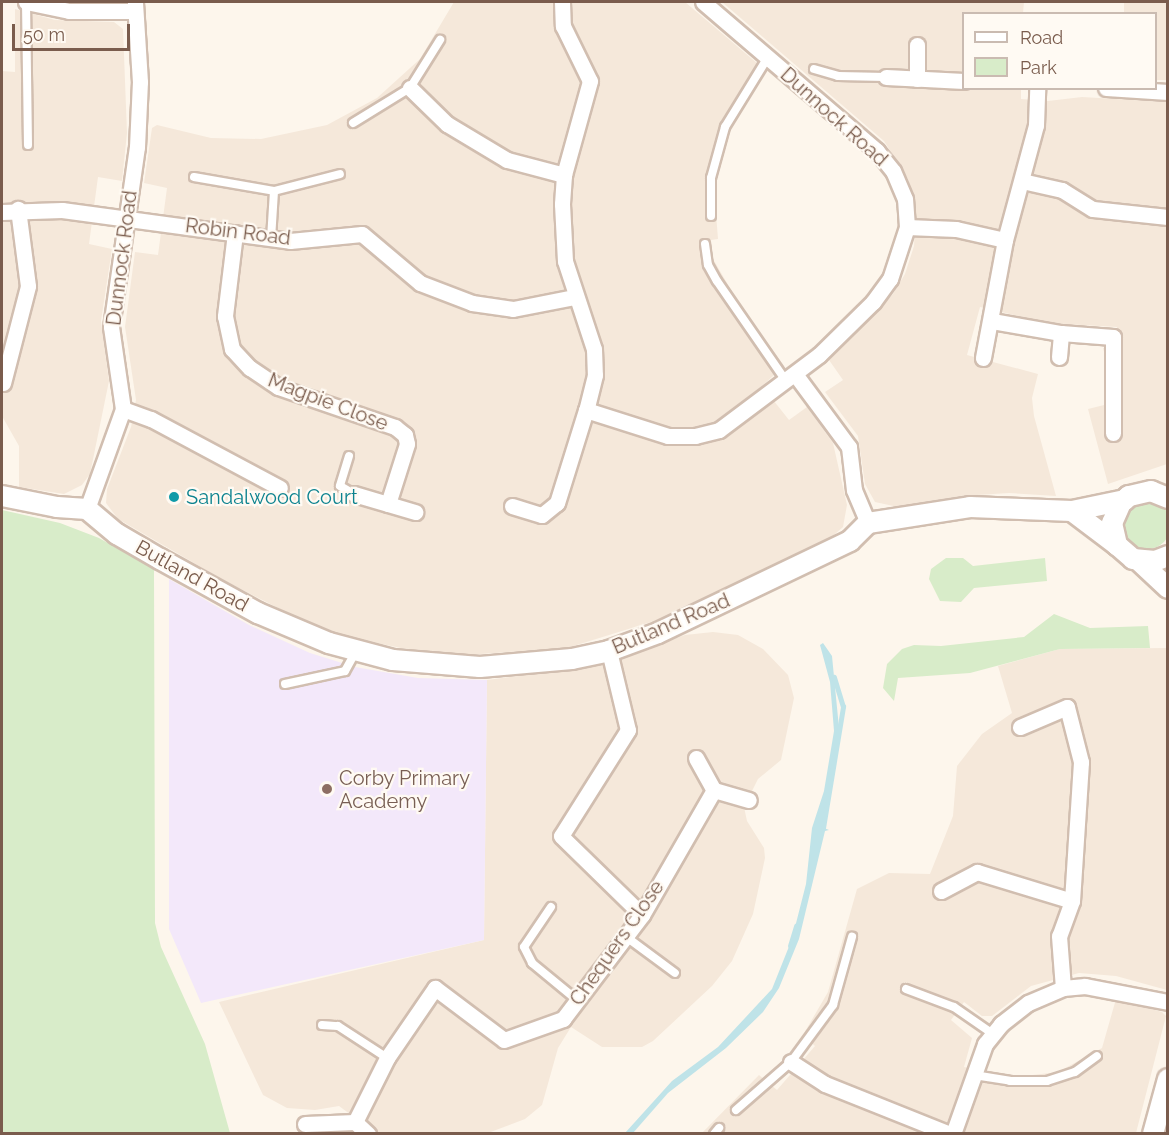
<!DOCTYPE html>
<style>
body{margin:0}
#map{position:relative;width:1169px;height:1135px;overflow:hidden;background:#fdf6ec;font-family:Raleway,sans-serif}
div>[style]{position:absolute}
.residential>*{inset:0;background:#f5e8da}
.education>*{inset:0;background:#f3e8fa}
.green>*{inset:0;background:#d8ecc9}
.round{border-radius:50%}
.water>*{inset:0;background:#bfe3e8}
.stream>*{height:4.5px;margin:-2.25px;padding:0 2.25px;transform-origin:2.25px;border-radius:2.25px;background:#bfe3e8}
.roads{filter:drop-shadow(2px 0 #d1beb0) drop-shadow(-2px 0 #d1beb0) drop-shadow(0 2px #d1beb0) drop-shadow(0 -2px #d1beb0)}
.service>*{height:8px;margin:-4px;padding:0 4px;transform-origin:4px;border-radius:4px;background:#fff}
.minor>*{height:15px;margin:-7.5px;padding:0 7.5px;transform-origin:7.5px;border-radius:7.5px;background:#fff}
.tertiary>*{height:20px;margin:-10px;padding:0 10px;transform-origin:10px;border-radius:10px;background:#fff}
.dots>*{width:16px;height:16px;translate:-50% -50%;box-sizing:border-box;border:3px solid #fffaf3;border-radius:50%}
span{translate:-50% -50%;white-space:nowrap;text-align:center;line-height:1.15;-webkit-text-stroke:4.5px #fffaf3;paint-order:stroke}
.street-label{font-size:20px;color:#7a5c4d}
.culture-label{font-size:20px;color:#0d838f}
.left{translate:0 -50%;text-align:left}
.education-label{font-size:20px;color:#785e54}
.frame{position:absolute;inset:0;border:3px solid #7a5c4d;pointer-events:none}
.legend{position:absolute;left:962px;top:12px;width:195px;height:78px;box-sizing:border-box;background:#fffaf3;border:2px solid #cabbb1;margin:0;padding:8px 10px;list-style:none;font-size:18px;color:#7a5c4d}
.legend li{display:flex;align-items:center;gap:12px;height:30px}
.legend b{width:30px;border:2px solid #cabbb1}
.scale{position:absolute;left:12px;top:24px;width:118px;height:27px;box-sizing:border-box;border:3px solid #7a5c4d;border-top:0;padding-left:8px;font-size:18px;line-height:21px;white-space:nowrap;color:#7a5c4d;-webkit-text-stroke:4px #fffaf3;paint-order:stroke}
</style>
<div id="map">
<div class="residential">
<div style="clip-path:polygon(454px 2px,685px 2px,764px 69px,730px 130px,719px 162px,714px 188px,718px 239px,711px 240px,713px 259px,738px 302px,784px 366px,762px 386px,789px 420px,807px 407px,833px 443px,847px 505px,843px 527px,827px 541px,664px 618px,567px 648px,465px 655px,401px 648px,348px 637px,298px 618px,227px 582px,118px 519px,106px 503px,107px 489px,131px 427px,136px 400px,125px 327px,135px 252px,158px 255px,167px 188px,144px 183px,152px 128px,157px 125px,211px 138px,261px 139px,327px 125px,377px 98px,420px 59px)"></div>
<div style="clip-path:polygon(722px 2px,1024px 2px,1023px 13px,964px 14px,964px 88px,1021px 89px,1021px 99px,1048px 101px,1082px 97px,1167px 102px,1167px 464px,1108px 484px,1088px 409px,1104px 405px,1109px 371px,1103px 348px,1116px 347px,1117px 327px,1047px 323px,980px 307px,967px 355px,1038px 374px,1032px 398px,1034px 416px,1056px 496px,1009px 493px,961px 496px,898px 507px,875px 502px,865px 484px,858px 436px,825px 392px,843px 380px,829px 360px,893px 294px,905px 274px,914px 246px,916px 211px,908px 179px,884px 141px)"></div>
<div style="clip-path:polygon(1124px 2px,1167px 2px,1167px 80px,1156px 80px,1156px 14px,1124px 13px)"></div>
<div style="clip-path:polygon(15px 9px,55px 20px,114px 22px,123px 29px,127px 133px,122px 181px,98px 177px,89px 244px,112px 249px,101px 321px,109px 381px,90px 474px,82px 485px,64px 494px,19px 487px,19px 446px,2px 416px,2px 71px,15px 72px)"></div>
<div style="clip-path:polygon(713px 632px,738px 635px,763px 649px,788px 675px,794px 698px,781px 760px,758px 779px,744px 807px,747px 821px,764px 848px,765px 858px,753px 914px,732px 961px,712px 986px,653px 1041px,642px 1047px,602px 1047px,571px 1027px,558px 1048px,542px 1105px,525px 1119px,488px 1133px,377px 1134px,339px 1106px,315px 1110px,287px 1108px,263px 1095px,219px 1002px,484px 940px,487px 680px,590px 667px,685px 635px)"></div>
<div style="clip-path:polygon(1167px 648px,1167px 990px,1116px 976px,1079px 973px,1031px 986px,992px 1016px,982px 1016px,964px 1002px,951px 1020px,972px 1038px,964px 1067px,1016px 1077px,1058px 1072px,1102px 1048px,1116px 999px,1162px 1012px,1166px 1016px,1136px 1133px,701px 1134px,759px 1075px,777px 1090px,815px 1046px,803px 1035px,828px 992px,857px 889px,889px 873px,930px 874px,953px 816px,957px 766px,982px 734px,1012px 713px,998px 666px,1060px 649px)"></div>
</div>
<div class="education">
<div style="clip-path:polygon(169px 579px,249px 625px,310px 653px,355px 667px,418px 678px,487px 680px,484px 940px,201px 1003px,169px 929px)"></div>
</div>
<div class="green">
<div class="round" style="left:1123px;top:501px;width:48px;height:48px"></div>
<div style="clip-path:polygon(2px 510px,60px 523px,99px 538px,154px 569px,155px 923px,161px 947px,205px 1044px,230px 1133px,2px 1133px)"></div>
<div style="clip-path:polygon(946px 558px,963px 558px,973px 566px,1045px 558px,1047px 581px,974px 588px,961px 602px,940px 601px,929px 579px,931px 569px)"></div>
<div style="clip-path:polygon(1054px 614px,1090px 628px,1148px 626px,1150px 648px,1060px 649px,970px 673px,898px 678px,894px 701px,883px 688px,887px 664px,902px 649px,914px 645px,941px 646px,1024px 637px)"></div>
</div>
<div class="water">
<div style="clip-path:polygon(823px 643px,832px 656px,839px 728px,823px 820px,824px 828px,829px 830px,825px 831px,799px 939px,779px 988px,763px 1012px,726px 1048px,668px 1093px,633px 1133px,625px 1133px,672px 1081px,718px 1047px,772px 989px,792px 939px,806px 884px,812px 828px,824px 791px,834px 731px,830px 682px,820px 645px)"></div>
</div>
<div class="stream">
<div style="left:823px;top:828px;width:123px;rotate:-80.6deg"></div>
<div style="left:843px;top:707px;width:31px;rotate:-107deg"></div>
<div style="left:790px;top:946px;width:21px;rotate:-73deg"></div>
</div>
<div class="roads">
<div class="service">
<div style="left:26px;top:2px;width:143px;rotate:89.2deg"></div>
<div style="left:814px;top:69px;width:25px;rotate:16deg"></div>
<div style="left:838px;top:76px;width:48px;rotate:1.2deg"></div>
<div style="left:353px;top:123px;width:67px;rotate:-31.6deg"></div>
<div style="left:410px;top:88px;width:57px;rotate:-58deg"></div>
<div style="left:194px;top:177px;width:81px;rotate:9.9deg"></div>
<div style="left:274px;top:191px;width:68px;rotate:-14.4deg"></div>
<div style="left:711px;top:216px;width:38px;rotate:-90deg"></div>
<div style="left:711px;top:178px;width:53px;rotate:-74.6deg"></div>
<div style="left:725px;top:127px;width:82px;rotate:-58.4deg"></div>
<div style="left:271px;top:239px;width:48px;rotate:-86.4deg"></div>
<div style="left:705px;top:244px;width:21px;rotate:82deg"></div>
<div style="left:708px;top:265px;width:18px;rotate:61deg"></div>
<div style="left:717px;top:281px;width:121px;rotate:55.4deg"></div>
<div style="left:349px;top:456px;width:31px;rotate:107deg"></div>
<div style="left:340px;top:486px;width:16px;rotate:30deg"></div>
<div style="left:285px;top:684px;width:61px;rotate:-12.2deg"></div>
<div style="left:345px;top:671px;width:23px;rotate:-61deg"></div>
<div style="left:551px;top:907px;width:48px;rotate:124deg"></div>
<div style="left:524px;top:947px;width:18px;rotate:63deg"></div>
<div style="left:532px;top:963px;width:58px;rotate:39.4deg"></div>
<div style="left:625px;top:936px;width:62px;rotate:36.5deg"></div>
<div style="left:906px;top:989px;width:51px;rotate:20.6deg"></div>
<div style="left:954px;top:1007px;width:47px;rotate:34.7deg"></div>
<div style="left:322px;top:1025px;width:16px;rotate:4deg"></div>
<div style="left:338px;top:1026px;width:59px;rotate:33.1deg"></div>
<div style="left:974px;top:1075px;width:36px;rotate:9deg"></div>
<div style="left:1010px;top:1081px;width:37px"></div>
<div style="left:1047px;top:1081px;width:29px;rotate:-18deg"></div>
<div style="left:1075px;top:1072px;width:27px;rotate:-36deg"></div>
<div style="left:736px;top:1110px;width:73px;rotate:-41.1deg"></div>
<div style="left:791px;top:1062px;width:71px;rotate:-53.6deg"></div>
<div style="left:833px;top:1005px;width:71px;rotate:-74.4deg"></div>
<div style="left:714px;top:1134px;width:8px;rotate:-50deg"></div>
</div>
<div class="minor">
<div style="left:26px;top:2px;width:44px;rotate:11.8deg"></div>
<div style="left:69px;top:11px;width:66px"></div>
<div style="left:562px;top:2px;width:24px;rotate:88deg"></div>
<div style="left:563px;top:26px;width:61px;rotate:63.9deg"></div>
<div style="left:590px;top:81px;width:98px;rotate:105.5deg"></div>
<div style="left:564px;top:175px;width:29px;rotate:94deg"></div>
<div style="left:562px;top:204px;width:57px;rotate:87deg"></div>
<div style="left:565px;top:261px;width:93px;rotate:71.8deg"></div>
<div style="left:594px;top:349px;width:26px;rotate:88deg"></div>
<div style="left:595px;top:375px;width:36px;rotate:104deg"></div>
<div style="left:586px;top:410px;width:86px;rotate:17.6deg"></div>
<div style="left:668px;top:436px;width:27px"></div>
<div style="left:695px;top:436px;width:25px;rotate:-14deg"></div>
<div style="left:719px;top:430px;width:125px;rotate:-36.9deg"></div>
<div style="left:819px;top:355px;width:76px;rotate:-44.5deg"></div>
<div style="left:873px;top:302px;width:29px;rotate:-54deg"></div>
<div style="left:890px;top:279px;width:55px;rotate:-71.9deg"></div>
<div style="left:907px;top:227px;width:28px;rotate:-94deg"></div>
<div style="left:905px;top:199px;width:30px;rotate:-113deg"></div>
<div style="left:893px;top:171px;width:26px;rotate:-129deg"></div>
<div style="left:877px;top:151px;width:229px;rotate:-139.4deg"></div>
<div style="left:917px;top:45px;width:34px;rotate:90deg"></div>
<div style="left:886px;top:77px;width:78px;rotate:2.9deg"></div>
<div style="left:410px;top:88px;width:52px;rotate:44.2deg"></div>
<div style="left:447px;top:124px;width:70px;rotate:31deg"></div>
<div style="left:507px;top:160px;width:59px;rotate:14.7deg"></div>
<div style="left:1106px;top:88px;width:62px;rotate:3.7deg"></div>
<div style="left:1022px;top:181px;width:41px;rotate:12.7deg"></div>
<div style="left:1062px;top:190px;width:36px;rotate:32deg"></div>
<div style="left:1093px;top:209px;width:75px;rotate:6.1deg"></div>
<div style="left:2px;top:212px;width:60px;rotate:-1.9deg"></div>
<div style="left:62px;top:210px;width:230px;rotate:7.7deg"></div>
<div style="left:290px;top:241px;width:72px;rotate:-5.6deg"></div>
<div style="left:362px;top:234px;width:76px;rotate:40.2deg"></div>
<div style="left:420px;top:283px;width:56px;rotate:21deg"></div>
<div style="left:472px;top:303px;width:41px;rotate:8.3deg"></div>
<div style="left:513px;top:309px;width:63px;rotate:-11deg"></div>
<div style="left:907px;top:227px;width:49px;rotate:2.3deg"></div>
<div style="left:956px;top:229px;width:50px;rotate:12.7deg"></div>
<div style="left:1005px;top:240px;width:120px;rotate:100.6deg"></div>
<div style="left:235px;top:233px;width:84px;rotate:96.9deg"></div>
<div style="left:225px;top:316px;width:34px;rotate:78deg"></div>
<div style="left:232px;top:349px;width:26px;rotate:47deg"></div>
<div style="left:250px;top:368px;width:34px;rotate:34deg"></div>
<div style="left:278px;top:387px;width:124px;rotate:18.9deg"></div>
<div style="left:395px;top:427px;width:13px;rotate:39deg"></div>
<div style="left:405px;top:435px;width:9px;rotate:77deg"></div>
<div style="left:407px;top:444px;width:63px;rotate:107.6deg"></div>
<div style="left:1005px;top:240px;width:119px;rotate:-74.9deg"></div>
<div style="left:1036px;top:125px;width:37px;rotate:-88deg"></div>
<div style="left:992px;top:321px;width:70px;rotate:9.9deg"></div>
<div style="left:1061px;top:333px;width:52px;rotate:4.4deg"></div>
<div style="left:1113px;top:337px;width:96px;rotate:90deg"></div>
<div style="left:1059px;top:357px;width:24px;rotate:-85deg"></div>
<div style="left:795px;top:374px;width:91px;rotate:53.5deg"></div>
<div style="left:849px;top:447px;width:43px;rotate:83.4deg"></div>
<div style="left:854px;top:490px;width:36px;rotate:67deg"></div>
<div style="left:3px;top:383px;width:100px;rotate:-75.5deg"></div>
<div style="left:28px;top:286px;width:78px;rotate:-97.4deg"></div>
<div style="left:123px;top:409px;width:30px;rotate:20deg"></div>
<div style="left:151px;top:419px;width:146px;rotate:28.1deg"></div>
<div style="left:354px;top:494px;width:64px;rotate:16.4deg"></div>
<div style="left:512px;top:506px;width:31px;rotate:17deg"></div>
<div style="left:542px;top:515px;width:19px;rotate:-39deg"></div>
<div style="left:557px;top:503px;width:97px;rotate:-72.7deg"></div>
<div style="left:87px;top:509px;width:106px;rotate:-70.2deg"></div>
<div style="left:123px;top:409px;width:83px;rotate:-98.3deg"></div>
<div style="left:111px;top:327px;width:182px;rotate:-81.8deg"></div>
<div style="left:137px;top:147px;width:65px;rotate:-87.4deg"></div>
<div style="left:140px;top:82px;width:80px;rotate:-93.6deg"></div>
<div style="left:609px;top:651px;width:81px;rotate:76.5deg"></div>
<div style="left:628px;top:730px;width:125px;rotate:122.3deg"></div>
<div style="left:561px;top:836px;width:113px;rotate:44.3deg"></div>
<div style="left:1020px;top:727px;width:51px;rotate:-23.1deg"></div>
<div style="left:1067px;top:707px;width:57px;rotate:75.7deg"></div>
<div style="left:1081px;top:762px;width:139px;rotate:93.7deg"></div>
<div style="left:1072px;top:901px;width:37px;rotate:110deg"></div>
<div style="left:1059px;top:936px;width:52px;rotate:85.6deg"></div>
<div style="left:696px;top:758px;width:37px;rotate:61deg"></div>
<div style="left:941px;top:891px;width:41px;rotate:-27.8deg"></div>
<div style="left:977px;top:872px;width:99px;rotate:17deg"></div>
<div style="left:791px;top:1062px;width:40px;rotate:32.9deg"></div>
<div style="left:825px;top:1084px;width:135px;rotate:21.8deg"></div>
<div style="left:355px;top:1122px;width:72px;rotate:-63.4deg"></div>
<div style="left:387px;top:1058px;width:85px;rotate:-55.6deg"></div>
<div style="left:435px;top:988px;width:86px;rotate:37deg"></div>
<div style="left:504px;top:1040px;width:63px;rotate:-19.6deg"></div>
<div style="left:563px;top:1019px;width:131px;rotate:-52.8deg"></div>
<div style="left:642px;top:915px;width:144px;rotate:-60.1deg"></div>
<div style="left:714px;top:790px;width:36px;rotate:16deg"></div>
<div style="left:305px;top:1124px;width:50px;rotate:-2.3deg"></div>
<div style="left:355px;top:1122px;width:18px;rotate:43deg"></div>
<div style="left:953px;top:1134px;width:96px;rotate:-70.4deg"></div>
<div style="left:985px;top:1044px;width:26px;rotate:-51deg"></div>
<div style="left:1001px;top:1024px;width:34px;rotate:-38deg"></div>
<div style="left:1028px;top:1003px;width:38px;rotate:-23deg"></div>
<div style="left:1063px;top:988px;width:22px;rotate:-5deg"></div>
<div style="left:1085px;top:986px;width:85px;rotate:10.9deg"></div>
</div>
<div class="tertiary">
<div style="left:2px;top:496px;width:56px;rotate:11.3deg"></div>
<div style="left:57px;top:507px;width:30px;rotate:4deg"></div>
<div style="left:87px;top:509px;width:39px;rotate:40deg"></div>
<div style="left:117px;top:534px;width:50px;rotate:30.2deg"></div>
<div style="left:160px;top:559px;width:112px;rotate:28.9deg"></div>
<div style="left:258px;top:613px;width:77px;rotate:22.9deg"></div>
<div style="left:329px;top:643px;width:66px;rotate:14.9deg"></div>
<div style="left:393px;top:660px;width:87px;rotate:4.6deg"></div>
<div style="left:480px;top:667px;width:92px;rotate:-5deg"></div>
<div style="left:572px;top:659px;width:38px;rotate:-12deg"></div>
<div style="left:609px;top:651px;width:52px;rotate:-20.2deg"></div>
<div style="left:658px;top:633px;width:213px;rotate:-25.6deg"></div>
<div style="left:850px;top:541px;width:25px;rotate:-45deg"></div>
<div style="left:868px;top:523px;width:103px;rotate:-8.9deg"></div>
<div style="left:970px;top:507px;width:102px;rotate:2.2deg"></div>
<div style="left:1072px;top:511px;width:54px;rotate:-11.7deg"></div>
<div style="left:1168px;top:498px;width:18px;rotate:-158deg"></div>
<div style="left:1151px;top:491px;width:23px;rotate:167deg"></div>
<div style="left:1129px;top:496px;width:11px;rotate:139deg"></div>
<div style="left:1121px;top:503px;width:22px;rotate:114deg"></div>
<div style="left:1112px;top:523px;width:23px;rotate:77deg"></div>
<div style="left:1117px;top:545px;width:21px;rotate:41deg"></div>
<div style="left:1133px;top:559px;width:22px;rotate:5deg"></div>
<div style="left:1155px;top:561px;width:14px;rotate:-21deg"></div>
<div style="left:1072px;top:511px;width:56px;rotate:37.1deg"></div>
<div style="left:1138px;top:560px;width:41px;rotate:43deg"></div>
<div style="left:1153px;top:1134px;width:57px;rotate:-74.7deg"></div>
</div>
</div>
<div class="dots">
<div style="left:174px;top:497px;background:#0f9aa8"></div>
<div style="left:327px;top:789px;background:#8d6e63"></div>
</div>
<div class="street-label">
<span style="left:834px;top:117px;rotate:42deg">Dunnock Road</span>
<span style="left:238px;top:232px;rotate:7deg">Robin Road</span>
<span style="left:122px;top:258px;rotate:-83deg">Dunnock Road</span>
<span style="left:328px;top:402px;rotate:21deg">Magpie Close</span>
<span style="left:192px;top:576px;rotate:29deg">Butland Road</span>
<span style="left:671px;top:624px;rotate:-23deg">Butland Road</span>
<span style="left:617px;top:943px;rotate:-55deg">Chequers Close</span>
</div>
<div class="culture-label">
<span class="left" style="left:186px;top:497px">Sandalwood Court</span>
</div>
<div class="education-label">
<span class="left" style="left:339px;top:790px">Corby Primary<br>Academy</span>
</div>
<div class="frame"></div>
<ul class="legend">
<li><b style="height:8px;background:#fff"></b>Road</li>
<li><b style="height:16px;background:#d8ecc9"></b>Park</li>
</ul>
<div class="scale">50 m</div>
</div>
